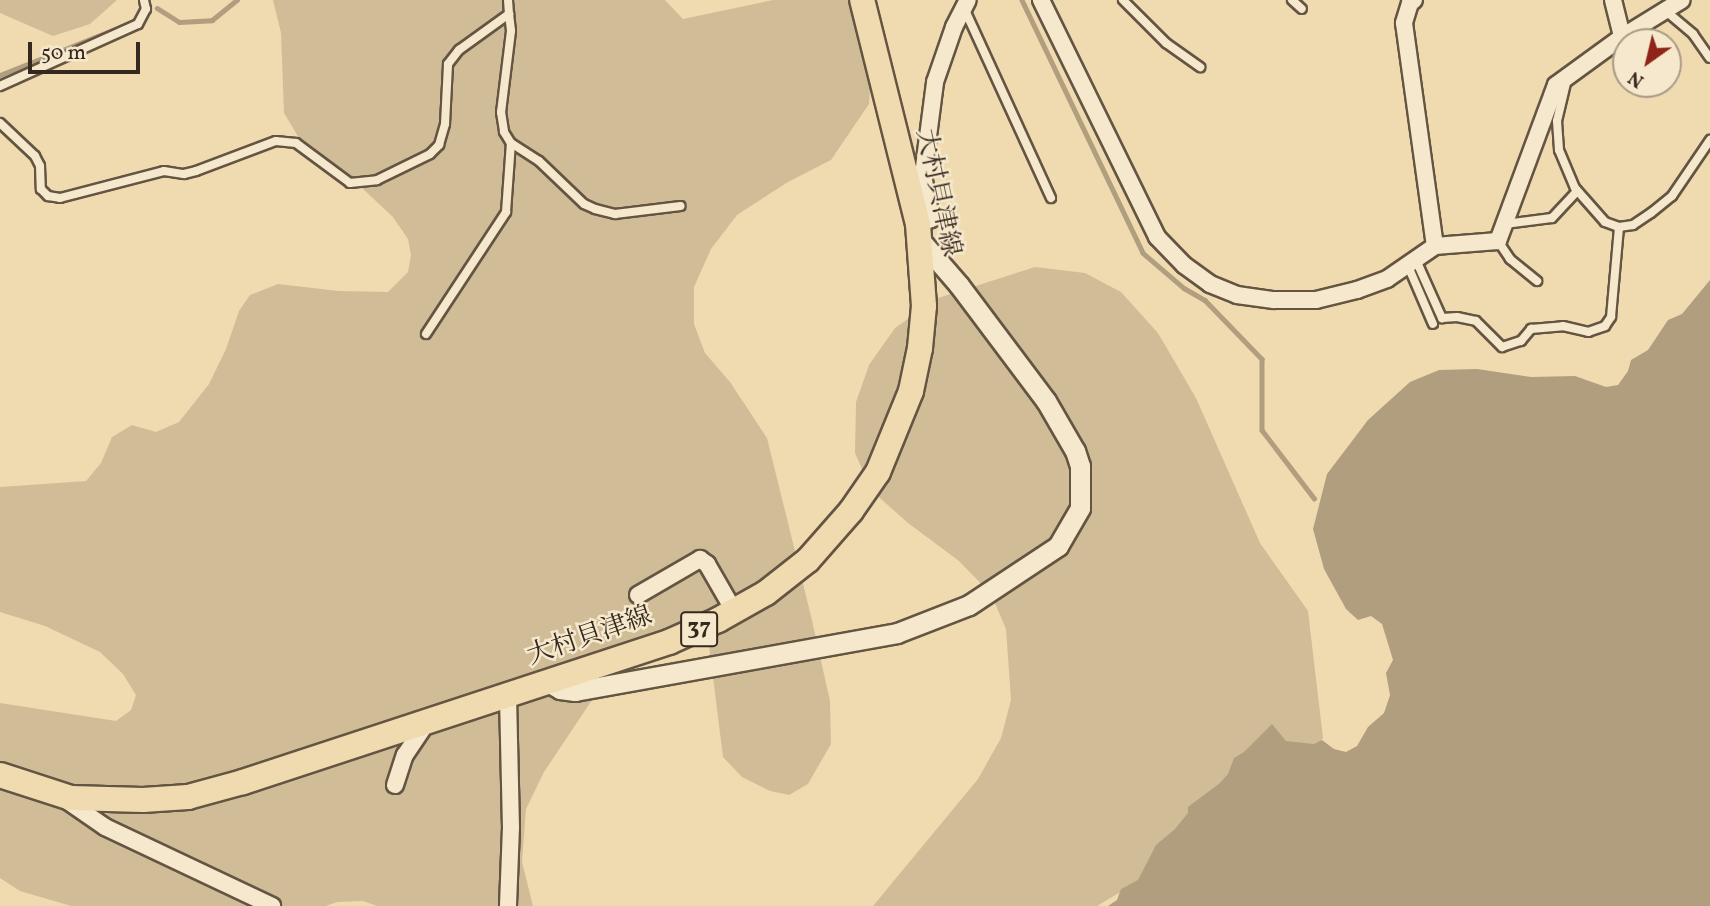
<!DOCTYPE html>
<meta charset="utf-8">
<style>
body{margin:0}
#map{position:relative;width:1710px;height:906px;overflow:hidden;background:#f0dbb1;font-family:Vollkorn,"Noto Serif JP",serif}
div>[style]{position:absolute}
.green>*{inset:0;background:#d0bd98}
.water>*{inset:0;background:#b09e7f}
.stream>*{height:4.5px;margin:-2.25px;padding:0 2.25px;transform-origin:2.25px;border-radius:2.25px;background:#b09e7f}
.roads{filter:drop-shadow(2px 0 #645543) drop-shadow(-2px 0 #645543) drop-shadow(0 2px #645543) drop-shadow(0 -2px #645543)}
.service>*{height:8px;margin:-4px;padding:0 4px;transform-origin:4px;border-radius:4px;background:#f5e8cc}
.minor>*{height:16px;margin:-8px;padding:0 8px;transform-origin:8px;border-radius:8px;background:#f5e8cc}
.tertiary>*{height:19px;margin:-9.5px;padding:0 9.5px;transform-origin:9.5px;border-radius:9.5px;background:#f5e8cc}
.primary>*{height:24px;margin:-12px;padding:0 12px;transform-origin:12px;border-radius:12px;background:#f0dbb1}
span{translate:-50% -50%;white-space:nowrap;text-align:center;line-height:1.15;-webkit-text-stroke:5px #f5e8cc;paint-order:stroke}
.shield-label span{padding:2px 5px;background:#f5e8cc;border:2px solid;border-radius:5px;-webkit-text-stroke-width:0}
.shield-label{font-size:24px;color:#35281e;font-weight:700}
.street-label{font-size:26px;color:#35281e}
.north{position:absolute;left:1612px;top:28px;width:70px;height:70px;box-sizing:border-box;background:#f5e8cc;border:2px solid #a89b86;border-radius:50%;rotate:214deg;font-size:19px;font-weight:700;line-height:28px;text-align:center;color:#35281e}
.north::after{content:'';display:block;margin:auto;width:24px;height:32px;background:#8f2418;clip-path:polygon(50% 0,100% 100%,50% 72%,0 100%)}
.scale{position:absolute;left:28px;top:42px;width:112px;height:32px;box-sizing:border-box;border:4px solid #35281e;border-top:0;padding-left:9px;font-size:21px;line-height:24px;white-space:nowrap;color:#35281e;-webkit-text-stroke:5px #f5e8cc;paint-order:stroke}
</style>
<div id="map">
<div class="green">
<div style="clip-path:polygon(0 0,117px 0,90px 24px,53px 36px,0 13px)"></div>
<div style="clip-path:polygon(273px 0,665px 0,683px 19px,773px 0,853px 0,872px 62px,869px 104px,831px 160px,788px 182px,737px 215px,711px 249px,694px 287px,694px 324px,705px 353px,730px 382px,767px 438px,811px 616px,830px 701px,831px 744px,808px 784px,789px 795px,770px 791px,742px 777px,723px 757px,709px 646px,699px 632px,674px 627px,646px 638px,602px 685px,544px 772px,526px 809px,522px 862px,533px 906px,377px 906px,363px 901px,337px 902px,326px 906px,71px 906px,20px 891px,0 878px,0 703px,116px 721px,131px 710px,136px 695px,123px 674px,100px 652px,45px 626px,0 612px,0 487px,86px 481px,101px 463px,112px 437px,132px 425px,156px 432px,179px 422px,209px 384px,226px 349px,239px 311px,250px 295px,278px 284px,339px 291px,388px 292px,408px 272px,411px 255px,408px 239px,393px 217px,347px 174px,299px 138px,284px 113px,281px 33px)"></div>
<div style="clip-path:polygon(1035px 267px,1085px 273px,1121px 292px,1158px 333px,1196px 398px,1260px 543px,1308px 611px,1323px 738px,1298px 775px,1190px 851px,1097px 906px,873px 906px,978px 779px,1001px 738px,1011px 700px,1006px 629px,991px 594px,959px 561px,908px 523px,871px 490px,855px 453px,856px 402px,869px 365px,895px 328px,938px 298px)"></div>
</div>
<div class="water">
<div style="clip-path:polygon(1710px 280px,1710px 906px,1108px 906px,1117px 900px,1121px 889px,1138px 880px,1156px 845px,1175px 829px,1188px 813px,1188px 807px,1220px 783px,1228px 774px,1234px 758px,1244px 752px,1272px 724px,1286px 741px,1314px 744px,1322px 740px,1334px 749px,1346px 752px,1357px 746px,1368px 727px,1384px 713px,1390px 695px,1386px 673px,1393px 660px,1382px 624px,1371px 616px,1358px 620px,1346px 609px,1324px 569px,1313px 529px,1327px 474px,1368px 420px,1410px 382px,1439px 370px,1477px 369px,1531px 377px,1575px 376px,1606px 387px,1618px 385px,1628px 371px,1631px 360px,1648px 350px,1668px 320px,1682px 314px)"></div>
</div>
<div class="stream">
<div style="left:1022px;top:0;width:280px;rotate:64.4deg"></div>
<div style="left:1143px;top:253px;width:54px;rotate:40.5deg"></div>
<div style="left:1184px;top:288px;width:24px;rotate:30deg"></div>
<div style="left:1205px;top:300px;width:82px;rotate:46deg"></div>
<div style="left:1262px;top:359px;width:71px;rotate:90deg"></div>
<div style="left:1262px;top:430px;width:86px;rotate:52.6deg"></div>
<div style="left:157px;top:8px;width:26px;rotate:32deg"></div>
<div style="left:179px;top:22px;width:33px;rotate:-3deg"></div>
<div style="left:212px;top:20px;width:32px;rotate:-39deg"></div>
<div style="left:0;top:75px;width:145px;rotate:-21.8deg"></div>
</div>
<div class="roads">
<div class="service">
<div style="left:508px;top:0;width:14px;rotate:86deg"></div>
<div style="left:1123px;top:0;width:61px;rotate:45deg"></div>
<div style="left:1166px;top:43px;width:42px;rotate:35.2deg"></div>
<div style="left:1292px;top:0;width:13px;rotate:42deg"></div>
<div style="left:964px;top:8px;width:209px;rotate:65.4deg"></div>
<div style="left:1667px;top:12px;width:34px;rotate:40deg"></div>
<div style="left:1693px;top:34px;width:29px;rotate:55deg"></div>
<div style="left:1567px;top:79px;width:43px;rotate:103.4deg"></div>
<div style="left:1557px;top:121px;width:29px;rotate:86deg"></div>
<div style="left:1559px;top:150px;width:41px;rotate:67.2deg"></div>
<div style="left:1575px;top:188px;width:45px;rotate:48.6deg"></div>
<div style="left:1605px;top:222px;width:15px;rotate:20deg"></div>
<div style="left:1619px;top:227px;width:14px;rotate:-8deg"></div>
<div style="left:1633px;top:225px;width:22px;rotate:-34deg"></div>
<div style="left:1651px;top:213px;width:27px;rotate:-39deg"></div>
<div style="left:1672px;top:196px;width:68px;rotate:-55.8deg"></div>
<div style="left:0;top:86px;width:151px;rotate:-24.2deg"></div>
<div style="left:138px;top:24px;width:17px;rotate:-62deg"></div>
<div style="left:146px;top:9px;width:9px;rotate:-103deg"></div>
<div style="left:0;top:123px;width:48px;rotate:43.3deg"></div>
<div style="left:35px;top:156px;width:11px;rotate:63deg"></div>
<div style="left:40px;top:166px;width:23px;rotate:88deg"></div>
<div style="left:41px;top:189px;width:10px;rotate:45deg"></div>
<div style="left:48px;top:196px;width:12px;rotate:9deg"></div>
<div style="left:60px;top:198px;width:107px;rotate:-14.6deg"></div>
<div style="left:164px;top:171px;width:20px;rotate:9deg"></div>
<div style="left:184px;top:174px;width:12px;rotate:-14deg"></div>
<div style="left:196px;top:171px;width:85px;rotate:-20.6deg"></div>
<div style="left:276px;top:141px;width:20px;rotate:6deg"></div>
<div style="left:296px;top:143px;width:67px;rotate:36.5deg"></div>
<div style="left:350px;top:183px;width:27px;rotate:-6deg"></div>
<div style="left:377px;top:180px;width:59px;rotate:-26.1deg"></div>
<div style="left:430px;top:154px;width:13px;rotate:-45deg"></div>
<div style="left:439px;top:145px;width:22px;rotate:-74deg"></div>
<div style="left:445px;top:124px;width:60px;rotate:-87.1deg"></div>
<div style="left:448px;top:64px;width:18px;rotate:-52deg"></div>
<div style="left:459px;top:50px;width:62px;rotate:-35.8deg"></div>
<div style="left:509px;top:14px;width:17px;rotate:83deg"></div>
<div style="left:511px;top:31px;width:82px;rotate:97deg"></div>
<div style="left:501px;top:112px;width:20px;rotate:81deg"></div>
<div style="left:504px;top:132px;width:13px;rotate:58deg"></div>
<div style="left:511px;top:143px;width:33px;rotate:33deg"></div>
<div style="left:539px;top:161px;width:62px;rotate:43.7deg"></div>
<div style="left:584px;top:204px;width:12px;rotate:24deg"></div>
<div style="left:595px;top:209px;width:21px;rotate:14deg"></div>
<div style="left:615px;top:214px;width:66px;rotate:-6.9deg"></div>
<div style="left:1505px;top:224px;width:47px;rotate:-7.3deg"></div>
<div style="left:1552px;top:218px;width:37px;rotate:-47deg"></div>
<div style="left:1498px;top:241px;width:22px;rotate:56deg"></div>
<div style="left:1510px;top:259px;width:35px;rotate:39deg"></div>
<div style="left:1416px;top:260px;width:64px;rotate:65.9deg"></div>
<div style="left:1442px;top:318px;width:15px;rotate:-4deg"></div>
<div style="left:1457px;top:317px;width:19px;rotate:12deg"></div>
<div style="left:1476px;top:321px;width:37px;rotate:45deg"></div>
<div style="left:1502px;top:347px;width:20px;rotate:-18deg"></div>
<div style="left:1521px;top:341px;width:16px;rotate:-50deg"></div>
<div style="left:1531px;top:329px;width:32px;rotate:-5deg"></div>
<div style="left:1563px;top:326px;width:26px;rotate:13deg"></div>
<div style="left:1588px;top:332px;width:18px;rotate:-19deg"></div>
<div style="left:1605px;top:326px;width:11px;rotate:-56deg"></div>
<div style="left:1611px;top:317px;width:90px;rotate:-84.9deg"></div>
<div style="left:1408px;top:266px;width:63px;rotate:66.7deg"></div>
<div style="left:426px;top:334px;width:146px;rotate:-56.7deg"></div>
<div style="left:506px;top:212px;width:69px;rotate:-85.9deg"></div>
</div>
<div class="minor">
<div style="left:1041px;top:0;width:264px;rotate:63.9deg"></div>
<div style="left:1157px;top:237px;width:39px;rotate:46deg"></div>
<div style="left:1184px;top:265px;width:32px;rotate:36deg"></div>
<div style="left:1210px;top:284px;width:29px;rotate:22deg"></div>
<div style="left:1237px;top:295px;width:37px;rotate:8deg"></div>
<div style="left:1274px;top:300px;width:42px"></div>
<div style="left:1316px;top:300px;width:42px;rotate:-13.7deg"></div>
<div style="left:1357px;top:290px;width:32px;rotate:-20deg"></div>
<div style="left:1387px;top:279px;width:58px;rotate:-34.5deg"></div>
<div style="left:1435px;top:246px;width:63px;rotate:-4.5deg"></div>
<div style="left:1498px;top:241px;width:166px;rotate:-69.6deg"></div>
<div style="left:1556px;top:85px;width:82px;rotate:-36deg"></div>
<div style="left:1622px;top:37px;width:70px;rotate:-31.7deg"></div>
<div style="left:1414px;top:0;width:5px;rotate:143deg"></div>
<div style="left:1410px;top:3px;width:21px;rotate:107deg"></div>
<div style="left:1404px;top:23px;width:225px;rotate:82.1deg"></div>
<div style="left:1613px;top:0;width:38px;rotate:76deg"></div>
<div style="left:918px;top:224px;width:14px;rotate:-21deg"></div>
<div style="left:931px;top:219px;width:45px;rotate:-100.3deg"></div>
<div style="left:923px;top:175px;width:94px;rotate:-82.6deg"></div>
<div style="left:935px;top:82px;width:58px;rotate:-70.9deg"></div>
<div style="left:954px;top:27px;width:30px;rotate:-63deg"></div>
<div style="left:638px;top:595px;width:72px;rotate:-30.1deg"></div>
<div style="left:700px;top:559px;width:9px;rotate:36deg"></div>
<div style="left:707px;top:564px;width:54px;rotate:60.1deg"></div>
<div style="left:508px;top:696px;width:131px;rotate:88.7deg"></div>
<div style="left:511px;top:827px;width:79px;rotate:92.2deg"></div>
<div style="left:395px;top:785px;width:32px;rotate:-72deg"></div>
<div style="left:405px;top:755px;width:40px;rotate:-56deg"></div>
<div style="left:63px;top:798px;width:51px;rotate:34.6deg"></div>
<div style="left:105px;top:827px;width:185px;rotate:25.3deg"></div>
</div>
<div class="tertiary">
<div style="left:548px;top:682px;width:14px;rotate:30deg"></div>
<div style="left:560px;top:689px;width:15px;rotate:8deg"></div>
<div style="left:575px;top:691px;width:327px;rotate:-10.2deg"></div>
<div style="left:897px;top:633px;width:77px;rotate:-21.3deg"></div>
<div style="left:969px;top:605px;width:107px;rotate:-33.5deg"></div>
<div style="left:1058px;top:546px;width:44px;rotate:-59.9deg"></div>
<div style="left:1080px;top:508px;width:42px;rotate:-90deg"></div>
<div style="left:1080px;top:466px;width:16px;rotate:-108deg"></div>
<div style="left:1075px;top:451px;width:58px;rotate:-120.1deg"></div>
<div style="left:1046px;top:401px;width:145px;rotate:-126.9deg"></div>
<div style="left:959px;top:285px;width:60px;rotate:-130.9deg"></div>
</div>
<div class="primary">
<div style="left:0;top:775px;width:75px;rotate:17.9deg"></div>
<div style="left:71px;top:798px;width:72px;rotate:1.6deg"></div>
<div style="left:143px;top:800px;width:45px;rotate:-3.8deg"></div>
<div style="left:188px;top:797px;width:57px;rotate:-15.3deg"></div>
<div style="left:243px;top:782px;width:448px;rotate:-18.2deg"></div>
<div style="left:669px;top:642px;width:54px;rotate:-24.2deg"></div>
<div style="left:718px;top:620px;width:55px;rotate:-29.4deg"></div>
<div style="left:766px;top:593px;width:53px;rotate:-38.2deg"></div>
<div style="left:808px;top:560px;width:65px;rotate:-48.7deg"></div>
<div style="left:851px;top:511px;width:47px;rotate:-55.3deg"></div>
<div style="left:878px;top:472px;width:87px;rotate:-67.8deg"></div>
<div style="left:911px;top:391px;width:44px;rotate:-78.2deg"></div>
<div style="left:920px;top:348px;width:42px;rotate:-84.6deg"></div>
<div style="left:924px;top:306px;width:82px;rotate:-94.2deg"></div>
<div style="left:918px;top:224px;width:231px;rotate:-104deg"></div>
</div>
</div>
<div class="shield-label">
<span style="left:699px;top:629px">37</span>
</div>
<div class="street-label">
<span style="left:937px;top:193px;rotate:78deg">大村貝津線</span>
<span style="left:590px;top:637px;rotate:-19deg">大村貝津線</span>
</div>
<div class="north">N</div>
<div class="scale">50 m</div>
</div>
